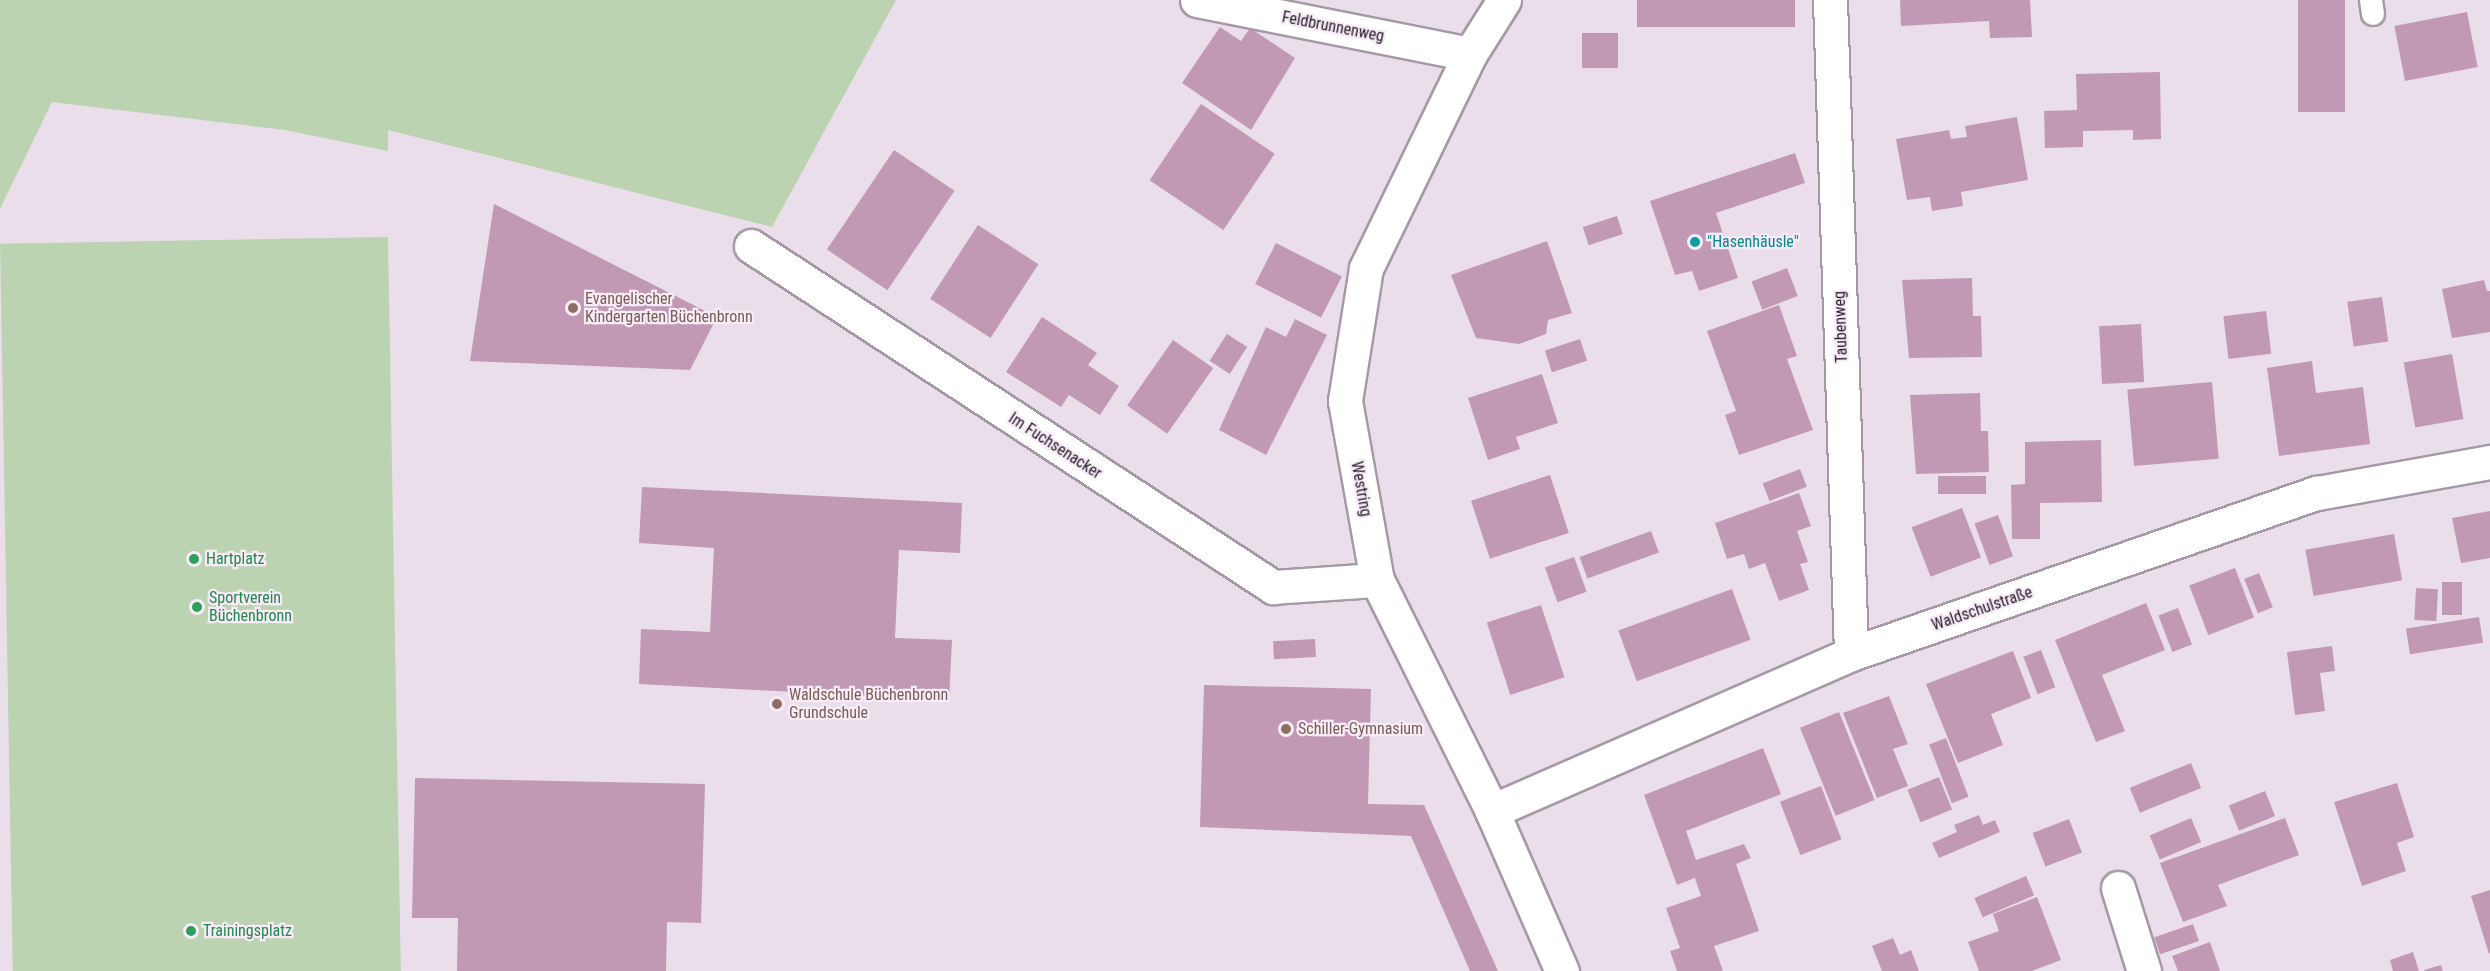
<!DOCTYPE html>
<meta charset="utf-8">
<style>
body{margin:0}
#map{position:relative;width:2490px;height:971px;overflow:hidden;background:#eadeea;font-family:"Roboto Condensed",sans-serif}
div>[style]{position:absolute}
.green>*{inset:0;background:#bcd3b2;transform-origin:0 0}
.building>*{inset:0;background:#c299b5;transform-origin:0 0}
.roads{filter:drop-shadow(2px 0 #a499a5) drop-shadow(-2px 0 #a499a5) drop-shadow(0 2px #a499a5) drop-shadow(0 -2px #a499a5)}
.service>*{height:22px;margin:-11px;padding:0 11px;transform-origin:11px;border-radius:11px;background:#fff}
.minor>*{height:33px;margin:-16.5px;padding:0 16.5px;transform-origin:16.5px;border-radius:16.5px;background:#fff}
.dots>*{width:16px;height:16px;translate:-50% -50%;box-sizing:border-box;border:3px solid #f7ebf8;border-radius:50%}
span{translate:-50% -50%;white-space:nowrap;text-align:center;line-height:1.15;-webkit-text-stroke:4.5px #f7ebf8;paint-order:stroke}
.street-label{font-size:16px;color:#262126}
.culture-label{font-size:16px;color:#0d838f}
.left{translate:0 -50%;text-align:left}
.education-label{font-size:16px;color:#785e54}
.leisure-label{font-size:16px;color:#27864d}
</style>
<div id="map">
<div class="green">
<div style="clip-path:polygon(0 0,896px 0,772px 227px,388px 130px,388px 151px,285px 130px,52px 102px,0 209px)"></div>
<div style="left:388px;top:237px;width:734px;height:388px;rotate:89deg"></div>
</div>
<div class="building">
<div style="left:1637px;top:0;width:158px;height:27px"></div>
<div style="clip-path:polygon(1900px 0,2030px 0,2032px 37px,1990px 38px,1989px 21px,1901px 26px)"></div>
<div style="left:2298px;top:0;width:47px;height:112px"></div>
<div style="left:2467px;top:12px;width:56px;height:74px;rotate:79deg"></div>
<div style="clip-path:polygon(1220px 27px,1241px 41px,1250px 28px,1295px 58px,1251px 130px,1182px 83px)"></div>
<div style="left:1582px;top:33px;width:36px;height:35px"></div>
<div style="clip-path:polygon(2160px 72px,2161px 139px,2133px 140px,2133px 130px,2083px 131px,2083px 147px,2045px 148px,2044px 111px,2077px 110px,2076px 74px)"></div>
<div style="left:1201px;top:104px;width:89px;height:92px;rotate:34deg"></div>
<div style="clip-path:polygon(2017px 117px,2028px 180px,1961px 192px,1963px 206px,1932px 211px,1930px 197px,1907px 200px,1896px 139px,1949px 130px,1951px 139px,1967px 137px,1965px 126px)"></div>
<div style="left:894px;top:150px;width:73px;height:120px;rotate:34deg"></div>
<div style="clip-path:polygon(1795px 153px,1805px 183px,1716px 213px,1738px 278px,1699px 291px,1692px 271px,1675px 275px,1650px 201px)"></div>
<div style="clip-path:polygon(494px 204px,717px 317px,690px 370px,470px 361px)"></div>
<div style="left:1617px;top:216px;width:19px;height:36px;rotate:72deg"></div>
<div style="left:978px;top:225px;width:72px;height:88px;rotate:33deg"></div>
<div style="clip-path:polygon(1547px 241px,1572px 313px,1548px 320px,1546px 334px,1519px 344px,1476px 338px,1451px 275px)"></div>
<div style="left:1276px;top:243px;width:74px;height:46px;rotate:27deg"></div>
<div style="left:1787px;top:268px;width:30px;height:38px;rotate:69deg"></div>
<div style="clip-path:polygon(1972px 278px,1973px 316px,1981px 316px,1982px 357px,1909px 358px,1902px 280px)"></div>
<div style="clip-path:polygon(2484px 280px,2487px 291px,2490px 291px,2490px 332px,2452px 338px,2442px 289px)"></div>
<div style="left:2382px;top:297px;width:45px;height:35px;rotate:82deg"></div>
<div style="clip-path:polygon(1779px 305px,1797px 356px,1787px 359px,1813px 430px,1739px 455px,1725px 415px,1736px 411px,1707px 331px)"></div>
<div style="left:2266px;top:311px;width:43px;height:43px;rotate:83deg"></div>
<div style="clip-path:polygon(1042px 317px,1097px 353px,1088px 365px,1119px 386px,1100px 415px,1069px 395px,1061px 407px,1006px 372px)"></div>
<div style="clip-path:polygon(1295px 319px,1327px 335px,1266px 455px,1219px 430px,1266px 327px,1286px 337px)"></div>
<div style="left:2141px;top:324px;width:58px;height:42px;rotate:87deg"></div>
<div style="left:1227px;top:334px;width:24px;height:32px;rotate:33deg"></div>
<div style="left:1580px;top:339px;width:23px;height:37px;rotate:72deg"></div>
<div style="left:1173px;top:340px;width:49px;height:80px;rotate:35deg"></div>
<div style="left:2452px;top:354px;width:66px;height:49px;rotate:80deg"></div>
<div style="clip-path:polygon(2312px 361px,2316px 393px,2363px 387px,2370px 444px,2279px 456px,2267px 368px)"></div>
<div style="clip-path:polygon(1542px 374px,1558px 423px,1516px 437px,1520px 449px,1488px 460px,1468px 398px)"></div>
<div style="left:2212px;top:382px;width:77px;height:85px;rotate:85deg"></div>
<div style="clip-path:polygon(1980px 393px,1981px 431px,1988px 431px,1989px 472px,1916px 474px,1910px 395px)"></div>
<div style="clip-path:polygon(2101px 440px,2102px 502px,2040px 503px,2040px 539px,2012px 539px,2011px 485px,2025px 484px,2025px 442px)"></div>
<div style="left:1800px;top:469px;width:19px;height:40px;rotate:69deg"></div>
<div style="left:1550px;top:475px;width:61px;height:83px;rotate:72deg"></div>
<div style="left:1938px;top:476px;width:48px;height:18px"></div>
<div style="clip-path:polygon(642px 487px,962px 503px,960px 553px,899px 550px,895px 638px,952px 640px,949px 700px,639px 684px,641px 629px,710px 632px,714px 548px,639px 543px)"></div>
<div style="clip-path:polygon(1799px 493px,1811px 526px,1797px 531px,1808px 562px,1800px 564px,1809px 590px,1779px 601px,1765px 563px,1749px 569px,1744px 554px,1727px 559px,1715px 523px)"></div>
<div style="left:1962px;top:508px;width:53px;height:54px;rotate:69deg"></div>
<div style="clip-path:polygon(2490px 511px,2490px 558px,2461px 563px,2452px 518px)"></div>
<div style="left:1998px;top:515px;width:44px;height:25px;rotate:70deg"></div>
<div style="left:1651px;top:531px;width:23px;height:76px;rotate:70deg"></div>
<div style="left:2394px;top:534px;width:47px;height:90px;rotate:80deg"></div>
<div style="left:1574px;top:557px;width:37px;height:31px;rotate:70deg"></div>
<div style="left:2235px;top:568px;width:53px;height:49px;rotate:69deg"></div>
<div style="left:2259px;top:573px;width:37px;height:16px;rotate:68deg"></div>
<div style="left:2442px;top:582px;width:20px;height:33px"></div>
<div style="left:2416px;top:588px;width:22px;height:32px;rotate:3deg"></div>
<div style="left:1732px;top:589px;width:54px;height:121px;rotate:70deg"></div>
<div style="clip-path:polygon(2146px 603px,2165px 650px,2102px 675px,2125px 731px,2096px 742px,2055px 640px)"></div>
<div style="left:1541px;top:605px;width:76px;height:57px;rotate:72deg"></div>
<div style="left:2178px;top:608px;width:39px;height:21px;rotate:69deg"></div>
<div style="left:2479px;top:617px;width:26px;height:74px;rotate:81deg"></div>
<div style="left:1315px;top:639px;width:18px;height:42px;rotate:87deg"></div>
<div style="clip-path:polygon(2332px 646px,2335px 671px,2320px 673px,2325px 711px,2295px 715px,2287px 652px)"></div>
<div style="left:2041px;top:650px;width:40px;height:19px;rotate:69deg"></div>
<div style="clip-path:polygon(2013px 651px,2031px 698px,1991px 714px,2003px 745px,1958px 763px,1926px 684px)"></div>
<div style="clip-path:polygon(1204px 685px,1371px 689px,1368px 804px,1424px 805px,1498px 971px,1470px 971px,1411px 836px,1200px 827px)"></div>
<div style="clip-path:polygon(1889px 696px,1908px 744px,1893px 749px,1908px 786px,1877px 798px,1843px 713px)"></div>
<div style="left:1839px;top:712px;width:95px;height:42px;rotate:68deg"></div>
<div style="left:1946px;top:738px;width:63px;height:18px;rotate:69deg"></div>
<div style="clip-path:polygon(1763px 748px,1781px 794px,1686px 831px,1696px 860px,1744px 844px,1751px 858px,1736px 864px,1759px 931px,1714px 946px,1723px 971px,1677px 971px,1670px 951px,1680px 948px,1666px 908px,1701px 896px,1695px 878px,1677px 885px,1644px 795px)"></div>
<div style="left:2191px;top:763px;width:27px;height:66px;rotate:68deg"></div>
<div style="left:1939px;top:777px;width:35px;height:34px;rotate:68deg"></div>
<div style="clip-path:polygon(415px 778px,705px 784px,701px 923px,667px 922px,666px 971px,457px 971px,458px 918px,412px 918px)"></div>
<div style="clip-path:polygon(2397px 783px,2414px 837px,2397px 843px,2406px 871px,2362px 886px,2334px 802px)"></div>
<div style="left:1821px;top:786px;width:57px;height:44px;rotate:69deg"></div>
<div style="left:2265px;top:791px;width:27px;height:39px;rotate:68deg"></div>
<div style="clip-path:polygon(1979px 815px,1983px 825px,1995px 820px,2000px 832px,1939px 858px,1932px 843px,1957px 832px,1954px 825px)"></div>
<div style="left:2191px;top:818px;width:26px;height:45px;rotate:67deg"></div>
<div style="clip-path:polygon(2285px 818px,2299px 855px,2218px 885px,2227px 906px,2183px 922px,2160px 863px)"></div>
<div style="left:2069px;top:819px;width:36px;height:39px;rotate:69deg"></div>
<div style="left:2026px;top:876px;width:21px;height:56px;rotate:67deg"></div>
<div style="clip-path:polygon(2490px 890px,2490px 953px,2489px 954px,2471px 896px)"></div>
<div style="clip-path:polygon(2037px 897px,2061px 960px,2032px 971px,1979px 971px,1968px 942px,1999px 931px,1993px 914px)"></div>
<div style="left:2193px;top:924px;width:18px;height:41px;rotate:71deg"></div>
<div style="clip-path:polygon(1893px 938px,1900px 955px,1911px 950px,1919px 971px,1882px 971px,1872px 946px)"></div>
<div style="clip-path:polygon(2210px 942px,2220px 971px,2178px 971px,2172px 956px)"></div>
<div style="clip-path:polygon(2413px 952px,2419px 971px,2393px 971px,2390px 960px)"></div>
<div style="clip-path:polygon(2441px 965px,2443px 971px,2424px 971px,2424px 970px)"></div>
</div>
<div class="roads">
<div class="service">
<div style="left:2371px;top:0;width:14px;rotate:82deg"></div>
</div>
<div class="minor">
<div style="left:1197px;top:0;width:278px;rotate:11.2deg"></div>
<div style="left:1504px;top:0;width:64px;rotate:122.2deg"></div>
<div style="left:1470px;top:54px;width:238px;rotate:115.9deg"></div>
<div style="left:1366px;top:268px;width:135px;rotate:99deg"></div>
<div style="left:1345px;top:401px;width:182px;rotate:79.9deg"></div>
<div style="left:1377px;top:580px;width:258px;rotate:63.5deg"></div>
<div style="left:1492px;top:811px;width:175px;rotate:66.4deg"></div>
<div style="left:1830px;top:0;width:654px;rotate:88.16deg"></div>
<div style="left:751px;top:246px;width:624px;rotate:33.15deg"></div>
<div style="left:1273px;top:587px;width:104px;rotate:-3.9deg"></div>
<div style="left:1492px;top:811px;width:392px;rotate:-23.6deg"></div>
<div style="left:1851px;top:654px;width:493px;rotate:-19.1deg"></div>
<div style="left:2317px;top:493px;width:176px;rotate:-10.2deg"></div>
<div style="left:2118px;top:888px;width:87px;rotate:72.6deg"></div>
</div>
</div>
<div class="dots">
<div style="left:1695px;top:242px;background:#0f9aa8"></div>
<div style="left:573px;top:308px;background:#8d6e63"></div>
<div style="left:194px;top:559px;background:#2e9e5b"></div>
<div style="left:197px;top:607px;background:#2e9e5b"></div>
<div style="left:777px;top:704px;background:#8d6e63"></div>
<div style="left:1286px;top:729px;background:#8d6e63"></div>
<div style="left:191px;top:931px;background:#2e9e5b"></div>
</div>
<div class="street-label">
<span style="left:1333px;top:27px;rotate:11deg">Feldbrunnenweg</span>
<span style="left:1841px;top:327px;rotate:-92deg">Taubenweg</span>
<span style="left:1055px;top:446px;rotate:33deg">Im Fuchsenacker</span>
<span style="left:1361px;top:489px;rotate:80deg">Westring</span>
<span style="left:1982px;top:609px;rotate:-19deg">Waldschulstraße</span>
</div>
<div class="culture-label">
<span class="left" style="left:1707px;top:242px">"Hasenhäusle"</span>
</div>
<div class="education-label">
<span class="left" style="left:585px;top:308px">Evangelischer<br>Kindergarten Büchenbronn</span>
<span class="left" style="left:789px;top:704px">Waldschule Büchenbronn<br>Grundschule</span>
<span class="left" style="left:1298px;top:729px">Schiller-Gymnasium</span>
</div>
<div class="leisure-label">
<span class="left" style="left:206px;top:559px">Hartplatz</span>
<span class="left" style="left:209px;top:607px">Sportverein<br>Büchenbronn</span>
<span class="left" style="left:203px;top:931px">Trainingsplatz</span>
</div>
</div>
